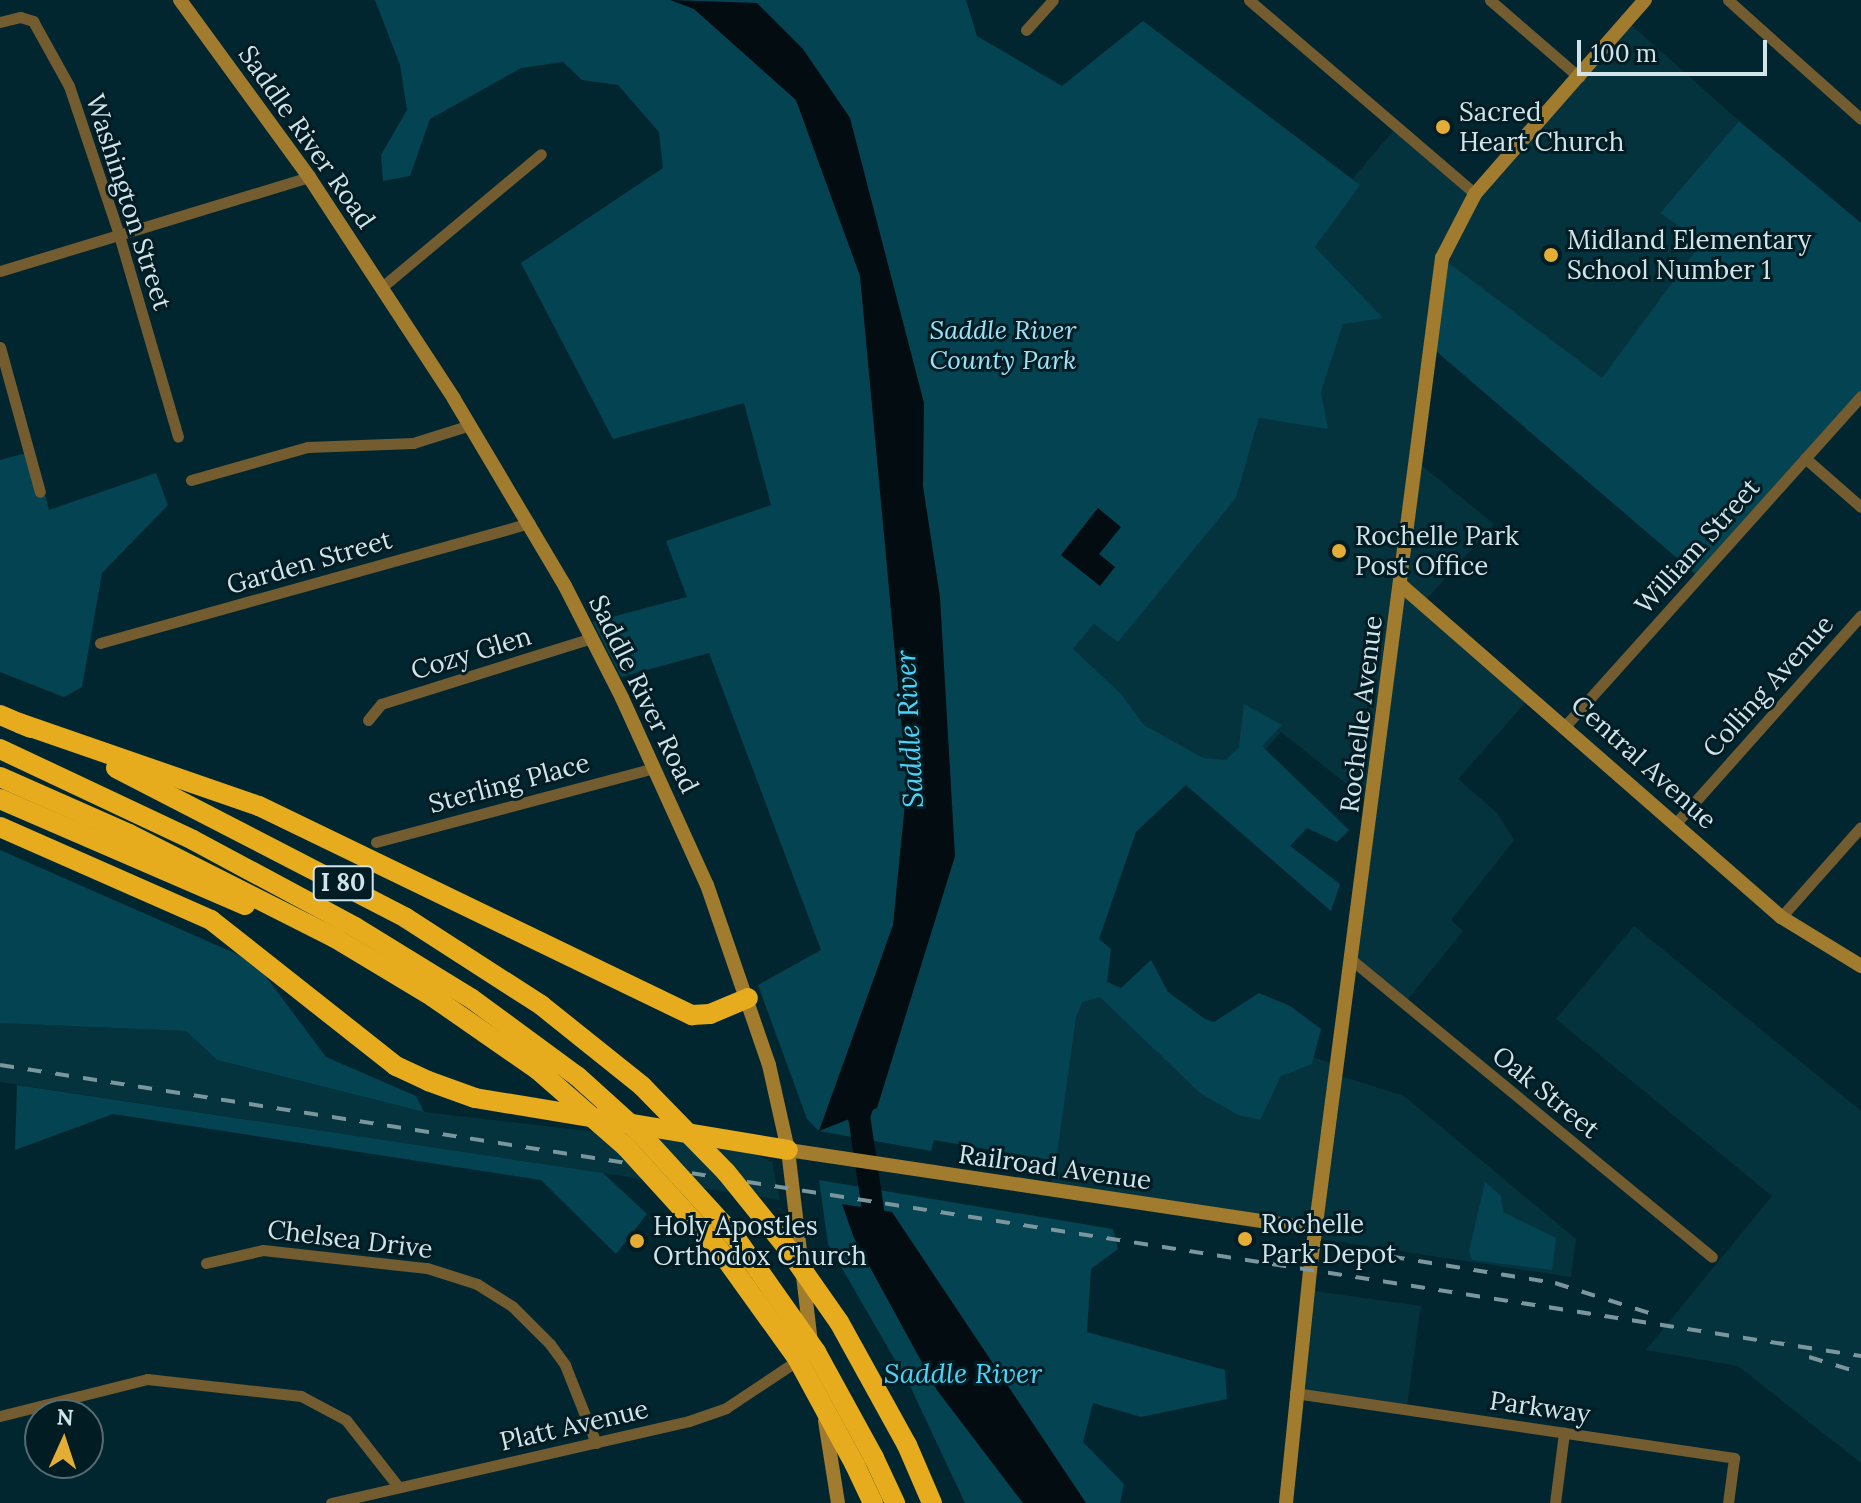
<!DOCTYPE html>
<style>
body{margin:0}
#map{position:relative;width:1861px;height:1503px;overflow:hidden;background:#02262f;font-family:Lora,serif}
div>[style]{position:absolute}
.built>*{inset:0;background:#04333e;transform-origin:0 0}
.green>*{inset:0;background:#044351}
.water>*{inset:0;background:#030c10}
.river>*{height:22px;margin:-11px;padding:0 11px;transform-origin:11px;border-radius:11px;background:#030c10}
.street>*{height:11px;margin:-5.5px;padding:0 5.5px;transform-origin:5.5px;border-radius:5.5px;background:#735c2f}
.secondary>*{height:14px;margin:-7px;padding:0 7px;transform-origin:7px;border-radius:7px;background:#a27c2e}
.highway>*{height:20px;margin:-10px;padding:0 10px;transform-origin:10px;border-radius:10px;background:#e7ac1e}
.rail>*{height:4px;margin-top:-2px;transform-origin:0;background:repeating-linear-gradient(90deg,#7c969d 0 14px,transparent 0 28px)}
.highway-bridge>*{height:20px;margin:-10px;padding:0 10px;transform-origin:10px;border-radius:10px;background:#e7ac1e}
.dots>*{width:22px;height:22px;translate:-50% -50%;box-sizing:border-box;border:4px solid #021c23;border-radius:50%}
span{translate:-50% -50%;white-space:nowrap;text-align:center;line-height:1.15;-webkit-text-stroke:6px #021c23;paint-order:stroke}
.shield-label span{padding:2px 6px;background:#021c23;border:2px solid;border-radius:6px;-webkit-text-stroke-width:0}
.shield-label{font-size:24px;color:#d1e4ea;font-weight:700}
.poi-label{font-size:26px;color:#d1e4ea}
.left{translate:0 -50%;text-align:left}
.street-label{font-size:26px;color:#d1e4ea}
.park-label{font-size:26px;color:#9de1f6;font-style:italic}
.water-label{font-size:28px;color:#4ed3f7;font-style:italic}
.north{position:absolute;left:24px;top:1399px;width:80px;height:80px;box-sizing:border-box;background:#021c23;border:2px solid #556c73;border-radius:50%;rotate:3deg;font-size:22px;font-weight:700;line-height:32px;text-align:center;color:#d1e4ea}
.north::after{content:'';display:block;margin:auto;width:28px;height:36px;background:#e4ad35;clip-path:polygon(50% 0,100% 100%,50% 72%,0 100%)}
.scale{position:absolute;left:1577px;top:40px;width:190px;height:36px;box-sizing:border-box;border:4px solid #d1e4ea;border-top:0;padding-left:10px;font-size:24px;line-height:28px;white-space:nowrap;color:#d1e4ea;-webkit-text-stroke:6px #021c23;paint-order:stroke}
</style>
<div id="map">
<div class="built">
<div style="clip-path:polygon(1627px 21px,1739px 121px,1660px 213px,1703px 241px,1602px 379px,1443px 259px,1415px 460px,1494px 524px,1423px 603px,1532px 695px,1458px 779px,1497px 813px,1514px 840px,1451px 920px,1463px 931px,1404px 1004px,1353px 961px,1373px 805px,1281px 732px,1215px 806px,1171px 769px,1073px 649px,1094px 624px,1118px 641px,1236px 498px,1259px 418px,1327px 428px,1321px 392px,1343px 323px,1382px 318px,1315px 247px,1359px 185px,1352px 179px,1397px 127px,1475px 194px)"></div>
<div style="clip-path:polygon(1634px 926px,1861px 1111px,1861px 1463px,1738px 1366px,1646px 1350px,1772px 1196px,1556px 1019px)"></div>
<div style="clip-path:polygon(1081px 986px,1338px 1065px,1337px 1075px,1404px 1096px,1576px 1239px,1571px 1277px,1314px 1238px,1315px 1230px,1050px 1191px)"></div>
<div style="clip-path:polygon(0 1023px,186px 1031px,217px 1060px,424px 1112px,744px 1149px,772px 1162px,780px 1200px,0 1082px)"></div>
<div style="left:1307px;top:1290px;width:115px;height:104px;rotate:8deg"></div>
</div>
<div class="green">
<div style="clip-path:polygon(375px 0,966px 0,977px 36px,1062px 86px,1143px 21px,1360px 185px,1315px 247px,1383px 318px,1343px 324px,1321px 392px,1328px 429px,1259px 418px,1236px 498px,1118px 642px,1094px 624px,1073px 649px,1120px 693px,1144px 725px,1203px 758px,1226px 760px,1239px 747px,1244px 704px,1282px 725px,1262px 746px,1349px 830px,1337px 842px,1307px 828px,1290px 846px,1340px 884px,1331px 911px,1186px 785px,1136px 832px,1099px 939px,1111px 949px,1107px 982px,1121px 988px,1151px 960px,1168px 992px,1205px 1019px,1214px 1022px,1259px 993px,1290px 1006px,1321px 1029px,1312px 1064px,1281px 1076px,1260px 1120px,1238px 1115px,1200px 1093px,1100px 997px,1082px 1002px,1076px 1018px,1056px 1161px,934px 1140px,931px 1151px,819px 1131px,807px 1119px,758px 985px,821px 950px,709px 653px,621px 677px,593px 622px,687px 597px,666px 541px,771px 505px,744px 403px,613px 439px,521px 263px,663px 168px,659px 132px,618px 85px,582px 80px,563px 62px,521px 68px,430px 119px,410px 176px,383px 181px,381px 155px,407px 110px,400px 65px)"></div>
<div style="clip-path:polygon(1739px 121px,1861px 223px,1861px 397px,1699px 577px,1429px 345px,1442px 258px,1602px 378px,1702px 242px,1660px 213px)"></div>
<div style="clip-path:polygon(34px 451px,49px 510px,156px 473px,168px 505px,102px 573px,82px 687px,64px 697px,0 672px,0 460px)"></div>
<div style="clip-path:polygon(0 850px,255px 962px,326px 1057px,416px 1096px,424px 1112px,217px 1060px,186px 1031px,0 1023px)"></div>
<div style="clip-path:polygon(17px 1085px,603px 1173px,647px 1214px,616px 1254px,541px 1180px,113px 1114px,15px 1150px)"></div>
<div style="clip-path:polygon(819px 1180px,1113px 1229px,1118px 1249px,1091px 1269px,1087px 1332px,1225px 1370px,1227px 1399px,1141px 1417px,1093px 1403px,1083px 1442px,1124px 1484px,1120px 1503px,1085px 1503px,937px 1390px,1023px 1503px,965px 1503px,910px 1386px,828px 1244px)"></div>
<div style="clip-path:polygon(1485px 1182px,1501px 1196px,1503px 1212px,1556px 1238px,1552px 1270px,1472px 1260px,1469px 1251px)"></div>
</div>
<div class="water">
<div style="clip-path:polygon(670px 0,757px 3px,803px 49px,850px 118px,924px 403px,923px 486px,940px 597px,955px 856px,877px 1108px,819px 1131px,893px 925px,907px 783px,860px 276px,796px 100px,694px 9px)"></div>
<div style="clip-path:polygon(1098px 508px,1121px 527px,1099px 554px,1115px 567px,1100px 586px,1061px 555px)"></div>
<div style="clip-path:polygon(842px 1204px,892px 1212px,1086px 1503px,1023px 1503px,937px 1390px,854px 1238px)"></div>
</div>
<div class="river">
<div style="left:869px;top:1087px;width:31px;rotate:109deg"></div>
<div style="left:859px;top:1116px;width:122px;rotate:81.5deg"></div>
</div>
<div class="street">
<div style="left:1249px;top:0;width:298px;rotate:40.6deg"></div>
<div style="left:1490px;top:0;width:118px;rotate:40.9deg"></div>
<div style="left:1728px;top:0;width:178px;rotate:41.8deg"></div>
<div style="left:0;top:22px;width:21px;rotate:-14deg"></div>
<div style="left:20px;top:17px;width:14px;rotate:17deg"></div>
<div style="left:33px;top:21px;width:74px;rotate:61deg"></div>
<div style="left:69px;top:86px;width:157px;rotate:71.4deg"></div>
<div style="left:119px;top:235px;width:210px;rotate:73.7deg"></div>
<div style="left:1026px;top:30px;width:40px;rotate:-48deg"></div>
<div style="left:0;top:271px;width:323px;rotate:-16.9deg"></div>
<div style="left:382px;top:287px;width:207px;rotate:-39.9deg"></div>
<div style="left:0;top:347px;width:150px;rotate:74.6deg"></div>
<div style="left:1805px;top:458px;width:74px;rotate:41.2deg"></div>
<div style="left:191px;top:480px;width:122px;rotate:-15.8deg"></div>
<div style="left:308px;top:447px;width:105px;rotate:-2.2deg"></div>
<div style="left:413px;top:443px;width:60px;rotate:-17.5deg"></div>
<div style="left:100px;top:643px;width:446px;rotate:-15.6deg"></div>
<div style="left:368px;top:720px;width:21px;rotate:-51deg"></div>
<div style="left:381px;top:704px;width:221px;rotate:-17.4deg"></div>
<div style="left:1566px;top:725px;width:442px;rotate:-48.1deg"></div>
<div style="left:1676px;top:823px;width:278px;rotate:-48.3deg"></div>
<div style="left:376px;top:842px;width:288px;rotate:-14.9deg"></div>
<div style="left:1781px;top:917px;width:120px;rotate:-48.4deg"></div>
<div style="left:1353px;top:961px;width:465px;rotate:39.5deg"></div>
<div style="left:206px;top:1263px;width:58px;rotate:-12.8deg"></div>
<div style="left:263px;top:1250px;width:165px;rotate:6.3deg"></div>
<div style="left:427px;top:1268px;width:52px;rotate:17.7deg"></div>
<div style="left:477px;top:1284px;width:41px;rotate:32.2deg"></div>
<div style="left:512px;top:1306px;width:54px;rotate:45deg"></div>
<div style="left:550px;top:1344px;width:26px;rotate:54deg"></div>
<div style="left:565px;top:1365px;width:84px;rotate:68.3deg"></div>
<div style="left:1295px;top:1393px;width:444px;rotate:8.4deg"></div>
<div style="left:1734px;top:1458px;width:45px;rotate:97.6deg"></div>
<div style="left:0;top:1416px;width:152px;rotate:-14.1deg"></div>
<div style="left:147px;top:1379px;width:155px;rotate:6.3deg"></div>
<div style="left:301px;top:1396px;width:51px;rotate:28.1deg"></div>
<div style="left:346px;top:1420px;width:83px;rotate:51.9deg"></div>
<div style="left:331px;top:1503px;width:367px;rotate:-12.9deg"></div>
<div style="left:689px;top:1421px;width:39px;rotate:-19deg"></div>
<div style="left:726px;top:1408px;width:90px;rotate:-33.7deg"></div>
<div style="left:1555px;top:1503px;width:71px;rotate:-82.7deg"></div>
</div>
<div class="secondary">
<div style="left:180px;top:0;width:219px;rotate:53.9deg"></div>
<div style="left:309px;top:177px;width:265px;rotate:56.8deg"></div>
<div style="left:454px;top:399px;width:217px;rotate:59.3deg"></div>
<div style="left:565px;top:586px;width:126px;rotate:63deg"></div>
<div style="left:622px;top:698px;width:205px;rotate:65.6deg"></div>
<div style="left:707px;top:885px;width:190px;rotate:71deg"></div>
<div style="left:769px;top:1065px;width:87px;rotate:77.4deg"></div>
<div style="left:788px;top:1150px;width:193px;rotate:83.2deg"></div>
<div style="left:1401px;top:585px;width:505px;rotate:41.14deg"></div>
<div style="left:1781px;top:917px;width:94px;rotate:31.5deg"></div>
<div style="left:788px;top:1150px;width:533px;rotate:8.53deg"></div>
<div style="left:825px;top:1421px;width:83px;rotate:81deg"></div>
<div style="left:1286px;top:1503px;width:234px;rotate:-84.1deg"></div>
<div style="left:1310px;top:1270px;width:1021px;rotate:-82.57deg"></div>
<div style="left:1442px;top:258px;width:72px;rotate:-62.7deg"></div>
<div style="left:1475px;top:194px;width:258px;rotate:-48.8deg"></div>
</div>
<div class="highway">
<div style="left:0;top:715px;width:33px;rotate:23deg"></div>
<div style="left:19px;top:723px;width:254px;rotate:19.1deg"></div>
<div style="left:259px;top:806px;width:481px;rotate:25.8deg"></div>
<div style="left:692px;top:1015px;width:18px;rotate:-3deg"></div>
<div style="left:710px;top:1014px;width:41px;rotate:-22.8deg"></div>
<div style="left:0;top:749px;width:213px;rotate:25.2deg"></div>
<div style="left:193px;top:840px;width:184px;rotate:28.2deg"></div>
<div style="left:355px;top:927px;width:137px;rotate:31.6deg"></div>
<div style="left:472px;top:999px;width:130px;rotate:36.3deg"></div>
<div style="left:116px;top:768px;width:326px;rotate:27.3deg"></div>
<div style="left:406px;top:918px;width:161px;rotate:32.8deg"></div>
<div style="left:541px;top:1005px;width:129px;rotate:38.7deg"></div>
<div style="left:0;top:777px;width:141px;rotate:23.8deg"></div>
<div style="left:129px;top:834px;width:231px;rotate:26.8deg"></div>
<div style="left:335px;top:938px;width:114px;rotate:31deg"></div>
<div style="left:433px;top:997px;width:128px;rotate:34.8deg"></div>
<div style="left:0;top:799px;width:267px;rotate:23.4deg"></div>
<div style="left:0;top:827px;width:231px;rotate:23.8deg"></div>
<div style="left:211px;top:920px;width:236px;rotate:38.3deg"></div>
<div style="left:396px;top:1066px;width:35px;rotate:25deg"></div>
<div style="left:428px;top:1081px;width:50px;rotate:19.9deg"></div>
<div style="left:475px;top:1098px;width:317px;rotate:9.4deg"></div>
<div style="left:907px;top:1445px;width:63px;rotate:66.7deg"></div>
<div style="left:874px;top:1458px;width:50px;rotate:65deg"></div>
<div style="left:855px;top:1465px;width:42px;rotate:64.7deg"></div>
</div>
<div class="rail">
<div style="left:0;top:1065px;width:1884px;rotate:8.89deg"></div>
<div style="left:1363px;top:1252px;width:194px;rotate:9.2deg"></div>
<div style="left:1555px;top:1283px;width:105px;rotate:17.7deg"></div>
<div style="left:1809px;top:1357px;width:54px;rotate:17.1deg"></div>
</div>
<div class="highway-bridge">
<div style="left:538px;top:1070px;width:117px;rotate:41.2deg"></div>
<div style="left:626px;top:1147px;width:137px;rotate:47.7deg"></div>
<div style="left:718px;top:1248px;width:135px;rotate:54.3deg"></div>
<div style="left:797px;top:1358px;width:122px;rotate:61.5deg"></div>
<div style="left:577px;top:1076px;width:85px;rotate:42.1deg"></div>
<div style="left:640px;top:1133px;width:141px;rotate:47.6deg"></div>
<div style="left:735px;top:1237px;width:141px;rotate:54.8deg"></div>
<div style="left:816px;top:1352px;width:121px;rotate:61.3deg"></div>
<div style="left:642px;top:1086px;width:120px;rotate:45.7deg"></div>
<div style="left:726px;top:1172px;width:94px;rotate:51.1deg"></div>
<div style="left:785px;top:1245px;width:94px;rotate:55deg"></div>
<div style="left:839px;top:1322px;width:141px;rotate:61.1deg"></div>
</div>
<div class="dots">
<div style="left:1443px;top:127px;background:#e4ad35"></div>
<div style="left:1551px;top:255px;background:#e4ad35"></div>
<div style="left:1339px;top:551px;background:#e4ad35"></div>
<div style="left:1245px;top:1239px;background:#e4ad35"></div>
<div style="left:637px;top:1241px;background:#e4ad35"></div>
</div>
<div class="shield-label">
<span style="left:343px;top:883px">I 80</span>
</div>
<div class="poi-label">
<span class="left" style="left:1459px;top:127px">Sacred<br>Heart Church</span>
<span class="left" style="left:1567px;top:255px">Midland Elementary<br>School Number 1</span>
<span class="left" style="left:1355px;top:551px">Rochelle Park<br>Post Office</span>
<span class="left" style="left:1261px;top:1239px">Rochelle<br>Park Depot</span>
<span class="left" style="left:653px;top:1241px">Holy Apostles<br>Orthodox Church</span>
</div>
<div class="street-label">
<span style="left:307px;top:137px;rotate:55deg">Saddle River Road</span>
<span style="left:129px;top:202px;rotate:72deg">Washington Street</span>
<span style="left:1697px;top:546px;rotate:-48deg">William Street</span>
<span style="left:309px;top:562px;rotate:-16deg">Garden Street</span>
<span style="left:471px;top:653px;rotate:-17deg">Cozy Glen</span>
<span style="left:1768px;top:686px;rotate:-48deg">Colling Avenue</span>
<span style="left:644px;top:694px;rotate:64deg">Saddle River Road</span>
<span style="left:1361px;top:714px;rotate:-83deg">Rochelle Avenue</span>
<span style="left:1644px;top:762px;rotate:42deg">Central Avenue</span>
<span style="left:509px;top:783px;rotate:-15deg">Sterling Place</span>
<span style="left:1546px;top:1092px;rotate:39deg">Oak Street</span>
<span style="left:1055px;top:1167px;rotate:8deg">Railroad Avenue</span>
<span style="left:350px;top:1239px;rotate:7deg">Chelsea Drive</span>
<span style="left:1540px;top:1407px;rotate:8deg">Parkway</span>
<span style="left:574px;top:1425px;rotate:-13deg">Platt Avenue</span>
</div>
<div class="park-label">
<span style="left:1003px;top:345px">Saddle River<br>County Park</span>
</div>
<div class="water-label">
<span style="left:909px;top:729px;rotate:-93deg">Saddle River</span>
<span style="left:963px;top:1373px">Saddle River</span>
</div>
<div class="north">N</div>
<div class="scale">100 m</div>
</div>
